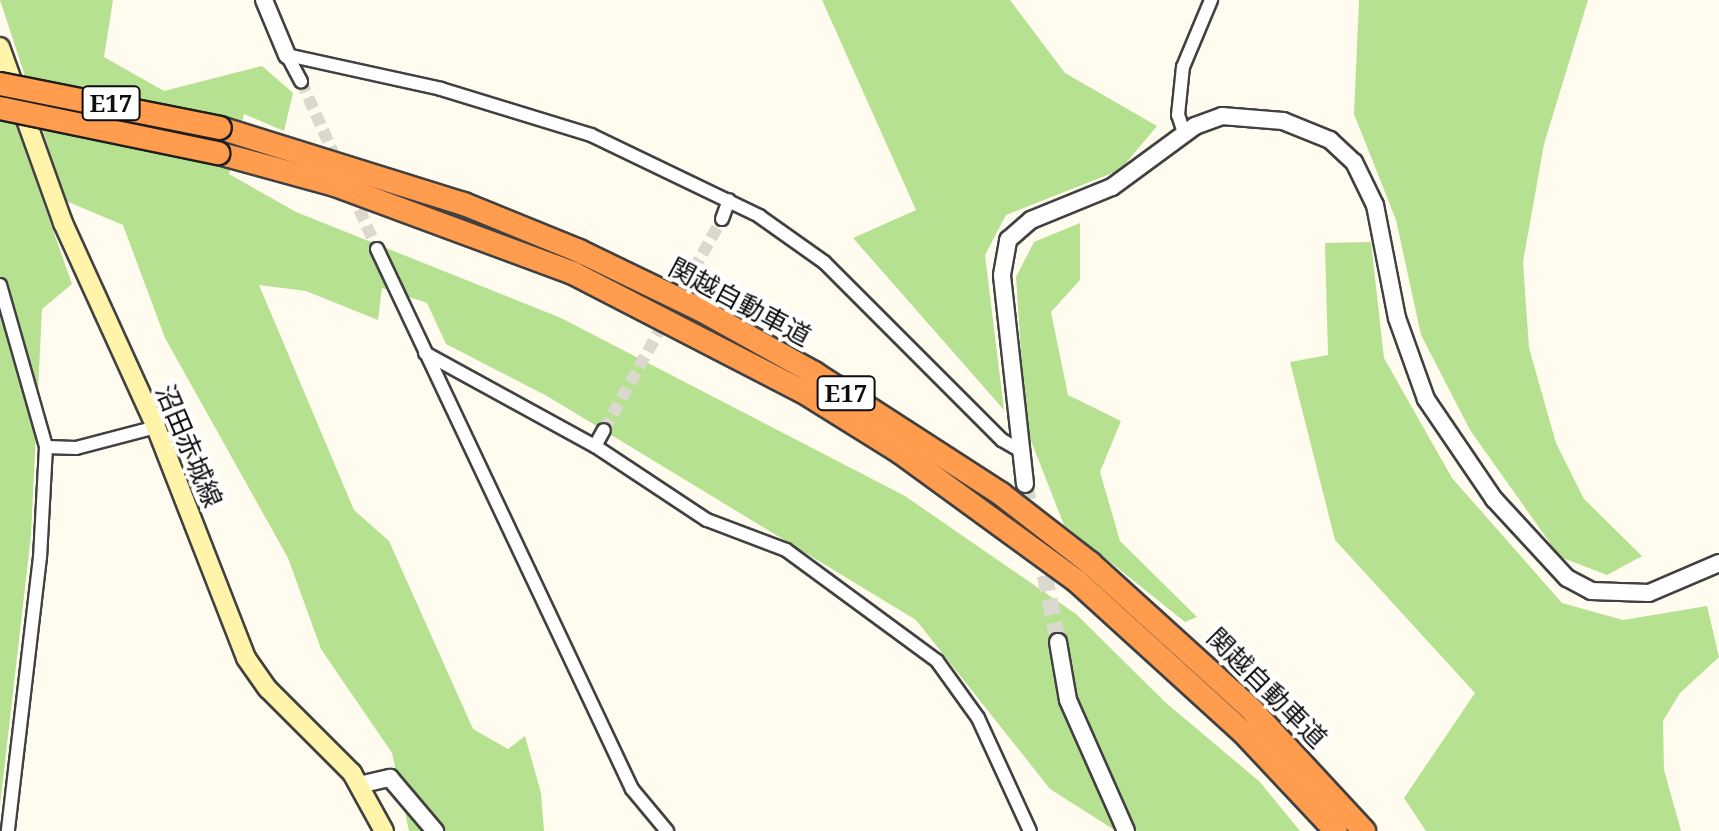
<!DOCTYPE html>
<meta charset="utf-8">
<style>
body{margin:0}
#map{position:relative;width:1719px;height:831px;overflow:hidden;background:#fffcef;font-family:"Noto Serif","Noto Sans JP",serif}
div>[style]{position:absolute}
.forest>*{inset:0;background:#b6e191}
.minor-tunnel>*{height:12px;margin-top:-6px;transform-origin:0;background:repeating-linear-gradient(90deg,#dbd8cd 0 12px,transparent 0 18px)}
.tertiary-tunnel>*{height:16px;margin-top:-8px;transform-origin:0;background:repeating-linear-gradient(90deg,#dbd8cd 0 16px,transparent 0 24px)}
.roads{filter:drop-shadow(2px 0 #414141) drop-shadow(-2px 0 #414141) drop-shadow(0 2px #414141) drop-shadow(0 -2px #414141)}
.minor>*{height:12px;margin:-6px;padding:0 6px;transform-origin:6px;border-radius:6px;background:#fff}
.tertiary>*{height:16px;margin:-8px;padding:0 8px;transform-origin:8px;border-radius:8px;background:#fff}
.secondary>*{height:18px;margin:-9px;padding:0 9px;transform-origin:9px;border-radius:9px;background:#fff4aa}
.motorway>*{height:22px;margin:-11px;padding:0 11px;transform-origin:11px;border-radius:11px;background:#ff9c4d}
.bridges{filter:drop-shadow(2px 0 #1f1f1f) drop-shadow(-2px 0 #1f1f1f) drop-shadow(0 2px #1f1f1f) drop-shadow(0 -2px #1f1f1f)}
.motorway-bridge>*{height:22px;margin:-11px;padding:0 11px;transform-origin:11px;border-radius:11px;background:#ff9c4d}
span{translate:-50% -50%;white-space:nowrap;text-align:center;line-height:1.15;-webkit-text-stroke:8px #fff;paint-order:stroke}
.shield-label span{padding:2px 6px;background:#fff;border:2px solid;border-radius:6px;-webkit-text-stroke-width:0}
.shield-label{font-size:24px;color:#0e0e0e;font-weight:700}
.street-label{font-size:26px;color:#0e0e0e}
</style>
<div id="map">
<div class="forest">
<div style="clip-path:polygon(0 0,113px 0,104px 57px,164px 91px,262px 66px,293px 93px,284px 131px,244px 114px,229px 174px,296px 212px,561px 318px,905px 496px,1076px 614px,1165px 702px,1260px 782px,1300px 831px,1116px 831px,1050px 789px,916px 620px,547px 396px,446px 344px,427px 303px,382px 288px,378px 320px,306px 291px,259px 285px,354px 510px,389px 541px,473px 729px,508px 749px,525px 736px,541px 793px,544px 831px,409px 831px,392px 753px,321px 649px,288px 558px,165px 338px,123px 225px,66px 201px)"></div>
<div style="clip-path:polygon(822px 0,1010px 0,1065px 73px,1157px 126px,1120px 170px,1006px 215px,985px 255px,1004px 410px,853px 238px,916px 210px)"></div>
<div style="clip-path:polygon(1359px 0,1588px 0,1544px 144px,1523px 262px,1529px 348px,1556px 443px,1584px 499px,1642px 556px,1607px 575px,1560px 557px,1470px 430px,1421px 335px,1396px 220px,1354px 114px)"></div>
<div style="clip-path:polygon(0 80px,72px 284px,42px 309px,31px 535px,0 806px)"></div>
<div style="clip-path:polygon(1080px 223px,1080px 280px,1051px 312px,1068px 395px,1121px 421px,1100px 472px,1120px 541px,1197px 617px,1185px 622px,1064px 525px,1026px 428px,1016px 277px,1034px 242px)"></div>
<div style="clip-path:polygon(1371px 242px,1384px 358px,1452px 478px,1562px 603px,1623px 620px,1707px 606px,1719px 657px,1680px 693px,1663px 721px,1664px 770px,1681px 831px,1426px 831px,1404px 798px,1475px 693px,1335px 540px,1290px 362px,1328px 355px,1325px 243px)"></div>
</div>
<div class="minor-tunnel">
<div style="left:301px;top:81px;width:93px;rotate:65.9deg"></div>
<div style="left:352px;top:193px;width:61px;rotate:65.9deg"></div>
<div style="left:676px;top:301px;width:94px;rotate:-60.7deg"></div>
<div style="left:604px;top:430px;width:129px;rotate:-60.9deg"></div>
</div>
<div class="tertiary-tunnel">
<div style="left:1025px;top:484px;width:38px;rotate:78deg"></div>
<div style="left:1040px;top:552px;width:92px;rotate:78.7deg"></div>
</div>
<div class="roads">
<div class="minor">
<div style="left:287px;top:55px;width:158px;rotate:12.4deg"></div>
<div style="left:441px;top:89px;width:157px;rotate:17deg"></div>
<div style="left:591px;top:135px;width:187px;rotate:25.7deg"></div>
<div style="left:759px;top:216px;width:80px;rotate:35.3deg"></div>
<div style="left:824px;top:262px;width:252px;rotate:45deg"></div>
<div style="left:1002px;top:440px;width:22px;rotate:30deg"></div>
<div style="left:287px;top:55px;width:30px;rotate:62deg"></div>
<div style="left:1184px;top:133px;width:19px;rotate:-108deg"></div>
<div style="left:1178px;top:115px;width:48px;rotate:-84.1deg"></div>
<div style="left:1183px;top:67px;width:73px;rotate:-67.3deg"></div>
<div style="left:722px;top:219px;width:20px;rotate:-70deg"></div>
<div style="left:377px;top:249px;width:597px;rotate:64.72deg"></div>
<div style="left:632px;top:789px;width:55px;rotate:50.2deg"></div>
<div style="left:0;top:285px;width:168px;rotate:74.1deg"></div>
<div style="left:46px;top:447px;width:110px;rotate:93.1deg"></div>
<div style="left:40px;top:557px;width:276px;rotate:96.7deg"></div>
<div style="left:425px;top:353px;width:194px;rotate:28.7deg"></div>
<div style="left:595px;top:446px;width:134px;rotate:33.5deg"></div>
<div style="left:707px;top:520px;width:85px;rotate:20.8deg"></div>
<div style="left:786px;top:550px;width:187px;rotate:36.3deg"></div>
<div style="left:937px;top:661px;width:70px;rotate:54.3deg"></div>
<div style="left:978px;top:718px;width:124px;rotate:65.3deg"></div>
<div style="left:595px;top:446px;width:18px;rotate:-61deg"></div>
<div style="left:46px;top:447px;width:30px;rotate:2deg"></div>
<div style="left:76px;top:448px;width:83px;rotate:-14.7deg"></div>
</div>
<div class="tertiary">
<div style="left:264px;top:0;width:60px;rotate:67.3deg"></div>
<div style="left:1025px;top:484px;width:210px;rotate:-96.3deg"></div>
<div style="left:1002px;top:275px;width:36px;rotate:-80deg"></div>
<div style="left:1008px;top:240px;width:30px;rotate:-41deg"></div>
<div style="left:1031px;top:220px;width:87px;rotate:-22.2deg"></div>
<div style="left:1112px;top:187px;width:103px;rotate:-36.3deg"></div>
<div style="left:1195px;top:126px;width:29px;rotate:-20deg"></div>
<div style="left:1222px;top:116px;width:61px;rotate:4.7deg"></div>
<div style="left:1283px;top:121px;width:51px;rotate:22deg"></div>
<div style="left:1330px;top:140px;width:33px;rotate:43deg"></div>
<div style="left:1354px;top:162px;width:48px;rotate:64deg"></div>
<div style="left:1375px;top:205px;width:115px;rotate:79deg"></div>
<div style="left:1397px;top:318px;width:86px;rotate:70.3deg"></div>
<div style="left:1426px;top:399px;width:121px;rotate:55.8deg"></div>
<div style="left:1494px;top:499px;width:108px;rotate:47.3deg"></div>
<div style="left:1567px;top:578px;width:27px;rotate:28deg"></div>
<div style="left:1591px;top:591px;width:58px;rotate:2deg"></div>
<div style="left:1649px;top:593px;width:76px;rotate:-23.2deg"></div>
<div style="left:1058px;top:642px;width:59px;rotate:80.2deg"></div>
<div style="left:1068px;top:700px;width:143px;rotate:66.1deg"></div>
<div style="left:359px;top:785px;width:32px;rotate:-13deg"></div>
<div style="left:390px;top:778px;width:70px;rotate:49.7deg"></div>
</div>
<div class="secondary">
<div style="left:0;top:47px;width:187px;rotate:70.3deg"></div>
<div style="left:63px;top:223px;width:224px;rotate:65.5deg"></div>
<div style="left:156px;top:427px;width:248px;rotate:68.7deg"></div>
<div style="left:246px;top:658px;width:38px;rotate:55deg"></div>
<div style="left:268px;top:689px;width:119px;rotate:45deg"></div>
<div style="left:352px;top:773px;width:66px;rotate:61.1deg"></div>
</div>
<div class="motorway">
<div style="left:220px;top:128px;width:256px;rotate:17.3deg"></div>
<div style="left:464px;top:204px;width:124px;rotate:22.2deg"></div>
<div style="left:579px;top:251px;width:136px;rotate:25.8deg"></div>
<div style="left:701px;top:310px;width:129px;rotate:29.1deg"></div>
<div style="left:814px;top:373px;width:223px;rotate:32.9deg"></div>
<div style="left:1001px;top:494px;width:113px;rotate:37.8deg"></div>
<div style="left:1090px;top:563px;width:219px;rotate:42.2deg"></div>
<div style="left:1252px;top:710px;width:165px;rotate:47.2deg"></div>
<div style="left:218px;top:153px;width:121px;rotate:15.3deg"></div>
<div style="left:335px;top:185px;width:254px;rotate:20.3deg"></div>
<div style="left:573px;top:273px;width:258px;rotate:27.3deg"></div>
<div style="left:802px;top:391px;width:115px;rotate:31.9deg"></div>
<div style="left:900px;top:452px;width:220px;rotate:36.1deg"></div>
<div style="left:1078px;top:582px;width:222px;rotate:42.3deg"></div>
<div style="left:1242px;top:731px;width:137px;rotate:46.8deg"></div>
</div>
</div>
<div class="bridges">
<div class="motorway-bridge">
<div style="left:0;top:84px;width:224px;rotate:11.3deg"></div>
<div style="left:0;top:108px;width:223px;rotate:11.7deg"></div>
</div>
</div>
<div class="shield-label">
<span style="left:111px;top:103px">E17</span>
<span style="left:846px;top:393px">E17</span>
</div>
<div class="street-label">
<span style="left:740px;top:302px;rotate:28deg">関越自動車道</span>
<span style="left:189px;top:446px;rotate:67deg">沼田赤城線</span>
<span style="left:1267px;top:688px;rotate:45deg">関越自動車道</span>
</div>
</div>
